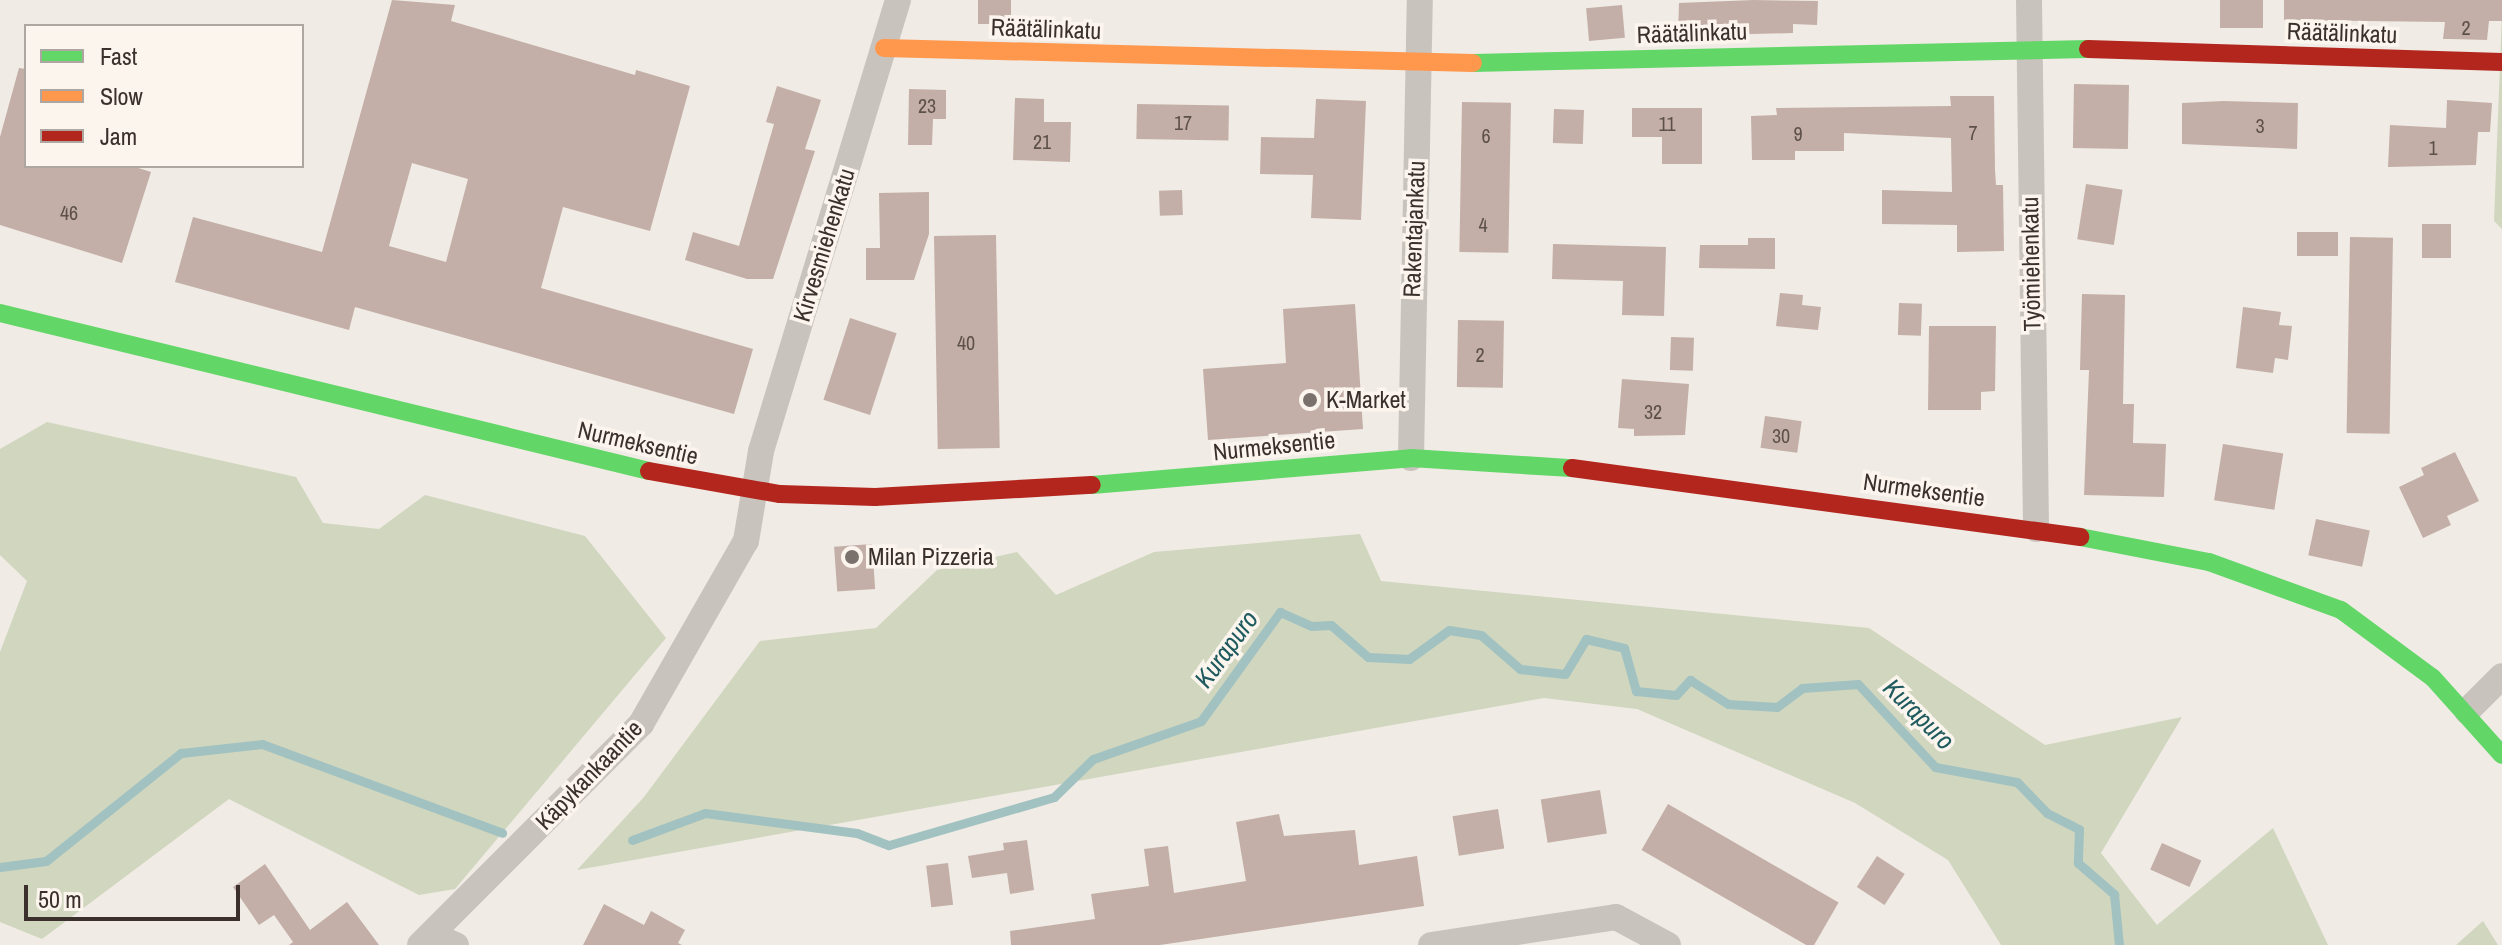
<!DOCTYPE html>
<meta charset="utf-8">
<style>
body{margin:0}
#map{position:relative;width:2502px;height:945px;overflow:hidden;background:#f0ebe5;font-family:"Archivo Narrow",sans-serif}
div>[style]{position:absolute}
.green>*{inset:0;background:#d1d6bf}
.stream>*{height:9px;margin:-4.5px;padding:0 4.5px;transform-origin:4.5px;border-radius:4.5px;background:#a1c2c1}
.building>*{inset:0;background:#c3afa7;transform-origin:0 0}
.street>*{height:26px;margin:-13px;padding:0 13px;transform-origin:13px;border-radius:13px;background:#c9c3be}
.fast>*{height:18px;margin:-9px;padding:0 9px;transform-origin:9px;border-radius:9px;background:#63d668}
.slow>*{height:18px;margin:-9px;padding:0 9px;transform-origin:9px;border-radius:9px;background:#ff974d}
.jam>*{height:18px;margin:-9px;padding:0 9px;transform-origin:9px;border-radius:9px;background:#b3261e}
.dots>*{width:22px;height:22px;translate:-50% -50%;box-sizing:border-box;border:4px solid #fbf5ee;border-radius:50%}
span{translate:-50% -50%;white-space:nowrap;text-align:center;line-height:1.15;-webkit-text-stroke:7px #fbf5ee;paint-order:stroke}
.number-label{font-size:20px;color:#5d504a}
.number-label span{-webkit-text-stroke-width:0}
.street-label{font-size:24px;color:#3b302b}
.poi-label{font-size:24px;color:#3b302b}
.left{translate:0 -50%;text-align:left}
.water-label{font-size:26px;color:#1f5a5e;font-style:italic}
.legend{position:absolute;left:24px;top:24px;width:280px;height:144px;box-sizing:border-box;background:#fbf5ee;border:2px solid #aea6a0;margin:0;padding:10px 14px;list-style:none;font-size:24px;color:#3b302b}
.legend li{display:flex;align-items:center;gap:16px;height:40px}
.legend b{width:40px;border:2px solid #aea6a0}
.scale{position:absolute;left:24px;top:885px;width:216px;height:36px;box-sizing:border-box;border:4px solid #3b302b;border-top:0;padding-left:10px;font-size:24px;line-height:28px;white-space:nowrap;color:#3b302b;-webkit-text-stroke:6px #fbf5ee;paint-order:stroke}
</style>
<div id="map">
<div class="green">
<div style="clip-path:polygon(2502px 12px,2502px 229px,2494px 221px)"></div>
<div style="clip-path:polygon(47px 422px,296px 477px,323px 523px,379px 529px,425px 495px,585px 536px,666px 638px,455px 889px,419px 895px,229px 799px,42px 939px,0 922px,0 652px,27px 581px,0 555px,0 449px)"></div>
<div style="clip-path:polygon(1360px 534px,1381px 581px,1869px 628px,2045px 745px,2182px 717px,2101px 853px,2157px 925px,2273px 828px,2328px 945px,2001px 945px,1948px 860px,1855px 803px,1637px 709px,1544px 698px,577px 870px,644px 797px,760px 641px,876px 628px,937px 570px,1017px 552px,1056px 595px,1154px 552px)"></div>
<div style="clip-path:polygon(2483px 921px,2498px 945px,2456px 945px)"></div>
</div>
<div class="stream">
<div style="left:632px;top:840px;width:78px;rotate:-20.3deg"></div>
<div style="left:705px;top:813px;width:153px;rotate:7.5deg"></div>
<div style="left:857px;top:833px;width:34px;rotate:21deg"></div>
<div style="left:889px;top:845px;width:172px;rotate:-16.2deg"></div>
<div style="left:1054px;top:797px;width:54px;rotate:-44.3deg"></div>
<div style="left:1093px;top:759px;width:114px;rotate:-19.4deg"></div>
<div style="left:1201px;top:721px;width:135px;rotate:-54.1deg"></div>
<div style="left:1280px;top:612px;width:34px;rotate:24deg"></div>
<div style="left:1311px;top:626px;width:20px;rotate:-3deg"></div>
<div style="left:1331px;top:625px;width:49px;rotate:40.9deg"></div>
<div style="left:1368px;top:657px;width:41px;rotate:2.8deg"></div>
<div style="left:1409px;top:659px;width:49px;rotate:-35.9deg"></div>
<div style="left:1449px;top:630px;width:32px;rotate:9deg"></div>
<div style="left:1481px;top:635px;width:52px;rotate:41.1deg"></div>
<div style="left:1520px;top:669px;width:45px;rotate:6.3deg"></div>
<div style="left:1565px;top:674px;width:41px;rotate:-59deg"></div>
<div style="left:1586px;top:639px;width:39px;rotate:13deg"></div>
<div style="left:1624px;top:648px;width:45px;rotate:74.4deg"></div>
<div style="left:1636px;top:691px;width:40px;rotate:5.7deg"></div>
<div style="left:1676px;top:695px;width:21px;rotate:-47deg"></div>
<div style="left:1690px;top:680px;width:45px;rotate:32.3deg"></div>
<div style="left:1728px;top:704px;width:49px;rotate:3.5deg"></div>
<div style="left:1777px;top:707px;width:31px;rotate:-37deg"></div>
<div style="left:1802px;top:688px;width:56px;rotate:-4.1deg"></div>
<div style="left:1858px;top:684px;width:113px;rotate:47.1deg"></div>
<div style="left:1935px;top:767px;width:83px;rotate:10.4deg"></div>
<div style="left:2017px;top:782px;width:43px;rotate:45.9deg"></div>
<div style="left:2047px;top:813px;width:36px;rotate:27deg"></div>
<div style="left:2079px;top:829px;width:34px;rotate:92deg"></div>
<div style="left:2078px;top:863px;width:48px;rotate:40.7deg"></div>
<div style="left:2114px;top:894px;width:51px;rotate:84.4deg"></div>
<div style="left:0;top:867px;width:46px;rotate:-7.4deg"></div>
<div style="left:46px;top:861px;width:173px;rotate:-38.7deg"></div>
<div style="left:181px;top:753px;width:81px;rotate:-6.3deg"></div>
<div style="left:262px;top:744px;width:256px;rotate:20.3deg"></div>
</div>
<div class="building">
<div style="clip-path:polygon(evenodd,392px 0,455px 5px,451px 21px,635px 75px,636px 70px,690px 86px,650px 231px,563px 207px,541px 288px,753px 349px,734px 414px,355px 307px,349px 330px,175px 282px,193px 217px,322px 252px,392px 0,412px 163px,468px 179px,446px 262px,389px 246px,412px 163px)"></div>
<div style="left:978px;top:0;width:33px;height:24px"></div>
<div style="clip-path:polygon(1754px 0,1818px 1px,1817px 25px,1793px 24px,1793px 33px,1678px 36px,1679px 3px)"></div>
<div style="left:2220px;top:0;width:43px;height:28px"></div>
<div style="clip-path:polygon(2284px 0,2502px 0,2502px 21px,2489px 21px,2487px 40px,2450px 39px,2443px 39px,2445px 22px,2284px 20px)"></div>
<div style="left:1622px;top:5px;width:33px;height:36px;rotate:85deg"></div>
<div style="clip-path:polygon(19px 68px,26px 69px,26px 166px,132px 166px,151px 172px,122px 263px,0 225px,0 137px)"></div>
<div style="left:2074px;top:84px;width:55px;height:64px;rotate:1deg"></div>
<div style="clip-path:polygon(777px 86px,821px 100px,805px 149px,815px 151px,773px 279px,747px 279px,685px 260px,693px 232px,739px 246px,774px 124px,766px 122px)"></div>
<div style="clip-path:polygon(909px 89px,946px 90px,946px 119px,933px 119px,932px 145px,908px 145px)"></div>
<div style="clip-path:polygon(1950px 96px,1994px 96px,1995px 170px,1996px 185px,2003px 185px,2004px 251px,1957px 252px,1957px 225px,1882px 224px,1882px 190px,1952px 192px,1951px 138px,1844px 133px,1844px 151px,1795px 151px,1795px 160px,1752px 160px,1751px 116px,1777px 115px,1776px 108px,1951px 106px)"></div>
<div style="clip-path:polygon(1015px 98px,1044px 99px,1044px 122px,1071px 122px,1070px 162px,1013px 160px)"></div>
<div style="clip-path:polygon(1316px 99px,1366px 101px,1361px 220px,1311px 218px,1313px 175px,1260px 174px,1261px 137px,1314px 138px)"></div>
<div style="clip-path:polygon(2447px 100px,2492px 103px,2490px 132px,2478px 132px,2476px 165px,2388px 167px,2390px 125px,2446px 128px)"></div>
<div style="clip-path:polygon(2223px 101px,2298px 103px,2297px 149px,2182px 144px,2182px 103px)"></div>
<div style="left:1462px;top:102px;width:49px;height:150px;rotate:1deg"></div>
<div style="left:1137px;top:104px;width:92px;height:35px;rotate:1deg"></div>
<div style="clip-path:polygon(1632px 108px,1702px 108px,1702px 164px,1662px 164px,1662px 137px,1632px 137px)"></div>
<div style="left:1554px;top:109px;width:30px;height:34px;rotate:2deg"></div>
<div style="left:2086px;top:184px;width:37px;height:56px;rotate:9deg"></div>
<div style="left:1182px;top:190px;width:25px;height:23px;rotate:88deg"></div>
<div style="clip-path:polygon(929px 192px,929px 234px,914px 280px,866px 280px,866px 248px,880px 248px,879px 193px)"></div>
<div style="left:2422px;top:224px;width:29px;height:34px"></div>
<div style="left:2297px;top:232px;width:41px;height:24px"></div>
<div style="left:996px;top:235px;width:213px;height:62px;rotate:89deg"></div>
<div style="left:2350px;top:237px;width:43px;height:196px;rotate:1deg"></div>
<div style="clip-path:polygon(1748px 238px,1775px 238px,1775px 269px,1699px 268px,1700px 245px,1748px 245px)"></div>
<div style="clip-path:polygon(1553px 244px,1666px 247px,1664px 316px,1622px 315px,1623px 281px,1552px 279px)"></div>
<div style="clip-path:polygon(1780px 293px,1803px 295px,1802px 305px,1821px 307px,1818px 330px,1776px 326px)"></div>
<div style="clip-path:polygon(2082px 294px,2125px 295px,2123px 404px,2134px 404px,2133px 443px,2166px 444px,2164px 497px,2084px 495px,2089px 370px,2080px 370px)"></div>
<div style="left:1899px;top:303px;width:23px;height:32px;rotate:2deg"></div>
<div style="clip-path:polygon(1355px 304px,1363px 429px,1208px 440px,1203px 369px,1286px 363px,1283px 309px)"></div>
<div style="clip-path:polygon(2243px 307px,2281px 312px,2279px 325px,2292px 326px,2288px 360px,2275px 358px,2273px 373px,2236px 368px)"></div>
<div style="left:850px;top:318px;width:49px;height:86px;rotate:18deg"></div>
<div style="left:1458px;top:320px;width:46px;height:67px;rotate:1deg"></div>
<div style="clip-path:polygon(1929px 326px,1996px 326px,1995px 391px,1981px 392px,1981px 410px,1928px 410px)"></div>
<div style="left:1671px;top:337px;width:23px;height:33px;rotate:2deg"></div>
<div style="clip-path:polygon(1622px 379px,1689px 384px,1685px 435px,1634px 436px,1634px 429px,1618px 428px)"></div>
<div style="left:1765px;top:416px;width:37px;height:32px;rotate:8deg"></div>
<div style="left:2223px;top:444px;width:61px;height:57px;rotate:9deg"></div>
<div style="clip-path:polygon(2455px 452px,2479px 501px,2447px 516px,2451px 525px,2423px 538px,2399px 487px,2424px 475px,2421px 468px)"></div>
<div style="left:2316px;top:519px;width:55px;height:37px;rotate:12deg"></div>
<div style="left:872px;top:544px;width:45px;height:38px;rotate:86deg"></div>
<div style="left:1600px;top:790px;width:44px;height:60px;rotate:81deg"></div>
<div style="left:1668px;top:804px;width:197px;height:53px;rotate:30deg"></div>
<div style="left:1498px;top:809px;width:40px;height:46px;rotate:81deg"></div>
<div style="clip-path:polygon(1279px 814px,1284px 836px,1355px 830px,1359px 865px,1417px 856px,1424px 906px,1160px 945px,1011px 945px,1010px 931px,1095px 919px,1091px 894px,1149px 886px,1144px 849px,1168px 846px,1174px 893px,1246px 881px,1236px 822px)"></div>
<div style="clip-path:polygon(1027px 840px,1034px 890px,1010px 894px,1007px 873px,972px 878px,968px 856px,1004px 850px,1003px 843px)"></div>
<div style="left:2162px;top:843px;width:43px;height:29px;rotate:24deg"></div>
<div style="left:1877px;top:856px;width:33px;height:37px;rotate:33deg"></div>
<div style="left:948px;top:863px;width:42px;height:22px;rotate:83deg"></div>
<div style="clip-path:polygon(265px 864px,310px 930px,347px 902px,379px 945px,289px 945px,293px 942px,274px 915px,259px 925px,233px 887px)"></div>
<div style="clip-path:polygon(604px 904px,644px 925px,651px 911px,685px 930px,678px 943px,682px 945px,583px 945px)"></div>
</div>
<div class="street">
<div style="left:2029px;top:0;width:529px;rotate:89.24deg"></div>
<div style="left:1411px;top:458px;width:458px;rotate:-88.9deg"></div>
<div style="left:2467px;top:711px;width:49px;rotate:-45deg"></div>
<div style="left:432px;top:935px;width:26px;rotate:23deg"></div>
<div style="left:420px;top:945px;width:313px;rotate:-45deg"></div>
<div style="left:641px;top:724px;width:211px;rotate:-60.2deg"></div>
<div style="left:746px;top:541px;width:91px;rotate:-80.5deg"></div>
<div style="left:761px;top:451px;width:471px;rotate:-73.1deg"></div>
<div style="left:1431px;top:945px;width:187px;rotate:-8.6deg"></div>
<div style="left:1616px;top:917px;width:59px;rotate:28.3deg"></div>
</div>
<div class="fast">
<div style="left:1473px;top:63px;width:615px;rotate:-1.3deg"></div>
<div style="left:0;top:313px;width:668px;rotate:13.68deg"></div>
<div style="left:1092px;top:485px;width:320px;rotate:-4.8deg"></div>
<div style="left:1411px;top:458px;width:161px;rotate:3.6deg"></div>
<div style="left:2080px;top:537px;width:131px;rotate:11deg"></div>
<div style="left:2209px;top:562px;width:140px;rotate:20deg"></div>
<div style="left:2341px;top:610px;width:114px;rotate:36.5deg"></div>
<div style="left:2433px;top:678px;width:103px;rotate:48.1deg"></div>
</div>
<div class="slow">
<div style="left:884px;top:48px;width:589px;rotate:1.46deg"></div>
</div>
<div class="jam">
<div style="left:2088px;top:49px;width:414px;rotate:1.8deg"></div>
<div style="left:1572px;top:468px;width:513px;rotate:7.73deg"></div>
<div style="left:649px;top:471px;width:133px;rotate:10deg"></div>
<div style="left:780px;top:494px;width:95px;rotate:1.8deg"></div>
<div style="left:875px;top:497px;width:217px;rotate:-3.2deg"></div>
</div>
<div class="dots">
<div style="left:1310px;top:400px;background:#7a716c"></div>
<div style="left:852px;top:557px;background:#7a716c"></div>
</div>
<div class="number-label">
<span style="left:2466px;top:27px">2</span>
<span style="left:927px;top:105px">23</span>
<span style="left:1183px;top:122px">17</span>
<span style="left:1667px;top:123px">11</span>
<span style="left:2260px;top:125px">3</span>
<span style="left:1973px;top:132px">7</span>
<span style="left:1798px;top:133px">9</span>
<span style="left:1486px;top:135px">6</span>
<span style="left:1042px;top:141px">21</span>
<span style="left:2433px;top:147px">1</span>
<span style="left:69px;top:212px">46</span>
<span style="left:1483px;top:224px">4</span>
<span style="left:966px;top:342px">40</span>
<span style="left:1480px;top:354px">2</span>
<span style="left:1653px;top:411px">32</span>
<span style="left:1781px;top:435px">30</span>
</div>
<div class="street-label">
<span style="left:1046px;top:29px;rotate:2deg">Räätälinkatu</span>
<span style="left:1692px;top:33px;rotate:-2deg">Räätälinkatu</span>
<span style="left:2342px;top:33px;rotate:2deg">Räätälinkatu</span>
<span style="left:1414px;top:229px;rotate:-88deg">Rakentajankatu</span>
<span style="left:824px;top:245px;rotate:-73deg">Kirvesmiehenkatu</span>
<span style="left:2031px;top:264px;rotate:-91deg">Työmiehenkatu</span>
<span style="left:638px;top:443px;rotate:13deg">Nurmeksentie</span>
<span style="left:1274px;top:446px;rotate:-6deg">Nurmeksentie</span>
<span style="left:1924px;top:490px;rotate:8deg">Nurmeksentie</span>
<span style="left:589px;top:775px;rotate:-46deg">Käpykankaantie</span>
</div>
<div class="poi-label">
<span class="left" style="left:1326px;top:400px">K-Market</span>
<span class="left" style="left:868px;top:557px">Milan Pizzeria</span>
</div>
<div class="water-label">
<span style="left:1226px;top:649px;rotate:-54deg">Kurapuro</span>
<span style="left:1919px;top:714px;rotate:45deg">Kurapuro</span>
</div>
<ul class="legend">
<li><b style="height:10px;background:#63d668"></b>Fast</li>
<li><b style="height:10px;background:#ff974d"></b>Slow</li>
<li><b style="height:10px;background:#b3261e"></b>Jam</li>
</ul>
<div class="scale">50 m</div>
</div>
